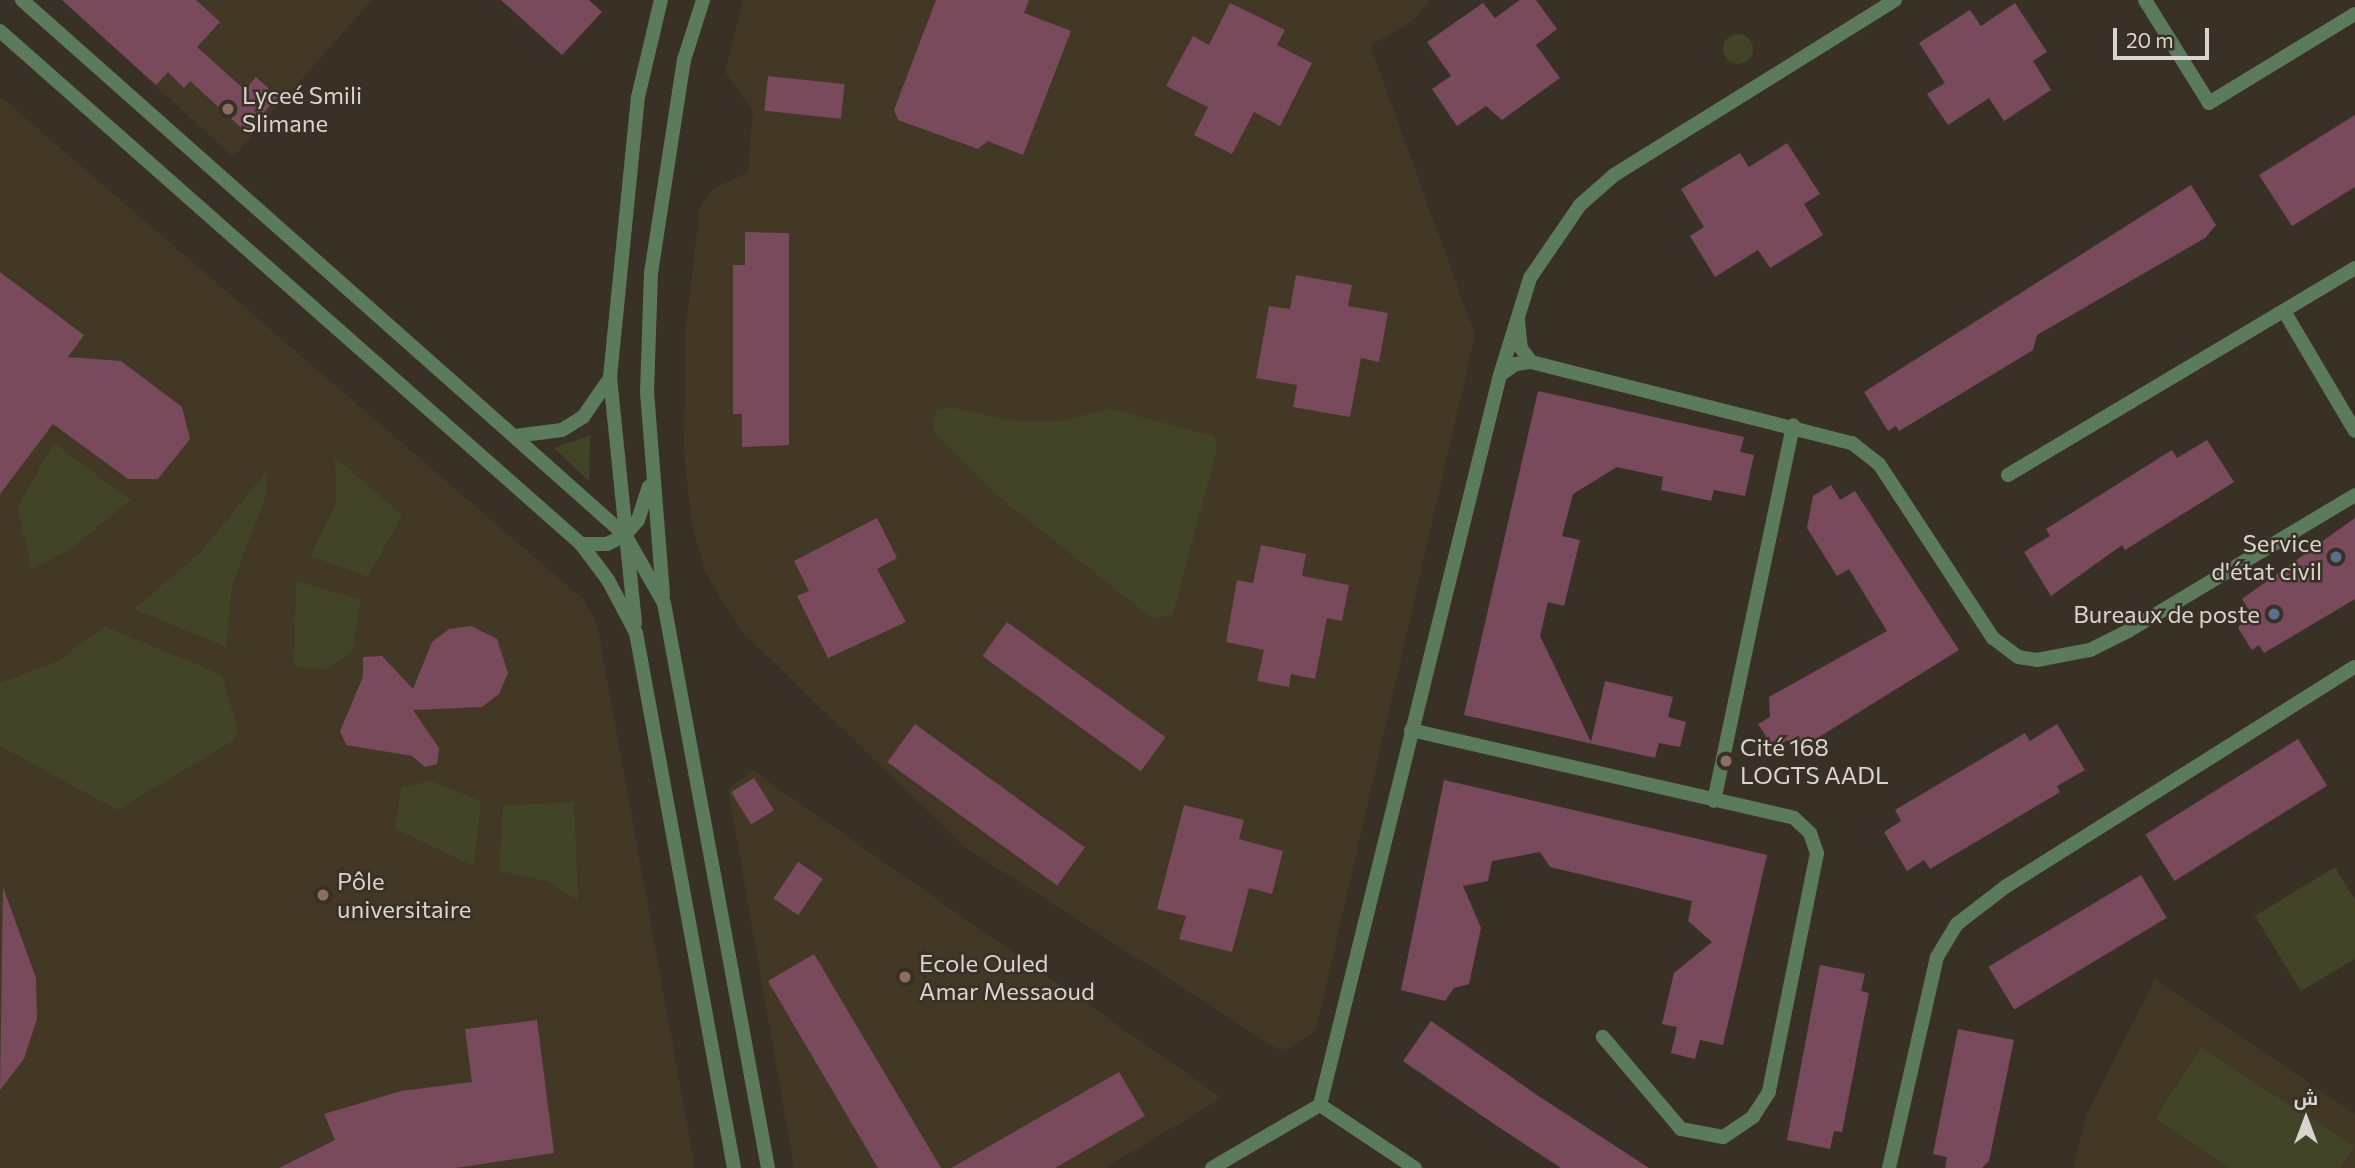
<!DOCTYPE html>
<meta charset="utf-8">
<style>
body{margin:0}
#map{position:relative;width:2355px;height:1168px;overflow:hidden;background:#393126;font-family:Commissioner,Cairo,sans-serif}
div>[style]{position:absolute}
.built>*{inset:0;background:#433726}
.green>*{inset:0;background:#414427}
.round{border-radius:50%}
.building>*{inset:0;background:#794a5c;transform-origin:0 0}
.minor>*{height:14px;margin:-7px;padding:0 7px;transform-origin:7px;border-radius:7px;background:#5c7a5c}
.dots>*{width:19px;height:19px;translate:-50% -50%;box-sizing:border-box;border:4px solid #393126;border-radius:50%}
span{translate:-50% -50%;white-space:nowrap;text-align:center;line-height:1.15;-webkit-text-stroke:5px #393126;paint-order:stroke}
.poi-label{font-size:24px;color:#d9d4cd}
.left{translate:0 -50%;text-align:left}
.right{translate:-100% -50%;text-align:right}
.north{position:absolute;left:2271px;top:1084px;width:70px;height:70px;-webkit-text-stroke:5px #393126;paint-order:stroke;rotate:0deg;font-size:19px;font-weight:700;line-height:28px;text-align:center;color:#d9d4cd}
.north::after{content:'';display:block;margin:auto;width:24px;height:32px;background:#d9d4cd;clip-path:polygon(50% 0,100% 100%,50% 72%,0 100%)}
.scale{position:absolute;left:2113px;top:28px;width:96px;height:32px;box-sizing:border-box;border:4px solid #d9d4cd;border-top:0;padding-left:9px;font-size:21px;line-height:24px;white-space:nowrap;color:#d9d4cd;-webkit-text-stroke:5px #393126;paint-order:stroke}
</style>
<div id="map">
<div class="built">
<div style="clip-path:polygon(62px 0,372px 0,233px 157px)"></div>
<div style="clip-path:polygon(743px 0,1430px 0,1413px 21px,1370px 45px,1475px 335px,1316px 1030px,1292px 1047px,1279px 1050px,965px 847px,741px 631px,705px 572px,691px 521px,684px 449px,685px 334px,700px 206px,715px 187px,748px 173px,753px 111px,725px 72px)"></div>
<div style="clip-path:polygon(0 96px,584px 600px,597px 623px,695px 1168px,0 1168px)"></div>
<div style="clip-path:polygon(752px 770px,1222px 1098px,1105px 1168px,794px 1168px,728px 789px)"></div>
<div style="clip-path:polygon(2155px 979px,2355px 1114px,2355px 1168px,2073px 1168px,2087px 1113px)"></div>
</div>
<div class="green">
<div class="round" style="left:1723px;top:34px;width:30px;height:30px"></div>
<div style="clip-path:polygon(949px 407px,1018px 422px,1055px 422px,1110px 409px,1214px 436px,1217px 449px,1173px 614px,1152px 618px,995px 494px,933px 432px,936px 411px)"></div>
<div style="clip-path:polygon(590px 435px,589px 481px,554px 448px)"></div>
<div style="clip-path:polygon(54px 443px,131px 500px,69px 550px,32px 569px,17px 507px)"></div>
<div style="clip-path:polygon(335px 457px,402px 515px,368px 577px,310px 556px,336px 503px)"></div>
<div style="clip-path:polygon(265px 473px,267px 493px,232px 585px,226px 647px,134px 609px,201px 552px)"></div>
<div style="clip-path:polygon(296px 581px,361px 600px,352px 652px,324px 670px,294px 666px)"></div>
<div style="clip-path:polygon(104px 626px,222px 675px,238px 731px,233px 741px,117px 810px,0 746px,0 683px,58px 661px)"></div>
<div style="clip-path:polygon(431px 781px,481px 801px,474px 866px,395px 829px,401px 787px)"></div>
<div style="clip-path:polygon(574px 802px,578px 900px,547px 881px,499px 871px,503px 806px)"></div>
<div style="clip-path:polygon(2335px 867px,2355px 900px,2355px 959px,2301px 991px,2255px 916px)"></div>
<div style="clip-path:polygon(2201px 1048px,2354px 1146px,2340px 1168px,2231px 1168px,2155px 1119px)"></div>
</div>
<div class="building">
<div style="clip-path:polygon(62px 0,196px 0,220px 22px,197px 47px,245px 90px,256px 77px,278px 97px,246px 132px,190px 81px,184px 88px,168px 72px,156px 85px)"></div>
<div style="clip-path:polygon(501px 0,589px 0,602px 12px,562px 55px)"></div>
<div style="clip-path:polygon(936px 0,1029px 0,1024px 13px,1071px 31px,1023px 155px,988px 141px,978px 149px,898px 120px,894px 110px)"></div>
<div style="clip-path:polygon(1520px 0,1536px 0,1557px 29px,1536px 45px,1560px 78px,1502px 120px,1486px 106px,1457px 126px,1432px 89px,1451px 76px,1427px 42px,1483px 3px,1495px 18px)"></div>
<div style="clip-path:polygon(1230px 3px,1285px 30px,1277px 45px,1312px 63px,1280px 126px,1254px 112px,1232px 154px,1194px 135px,1208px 107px,1166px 86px,1193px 36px,1209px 45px)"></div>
<div style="clip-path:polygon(2015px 3px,2047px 52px,2033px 61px,2051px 90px,2004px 121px,1989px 98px,1948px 125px,1927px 94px,1945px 83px,1919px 43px,1970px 10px,1981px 26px)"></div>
<div style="left:768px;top:76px;width:77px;height:35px;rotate:6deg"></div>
<div style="clip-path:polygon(2355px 115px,2355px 187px,2292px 226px,2259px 175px)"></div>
<div style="clip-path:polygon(1787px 143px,1820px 194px,1804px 204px,1823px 235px,1770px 268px,1758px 250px,1715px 277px,1690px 236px,1704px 227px,1681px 189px,1740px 153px,1749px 167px)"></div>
<div style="clip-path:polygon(2191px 185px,2216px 225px,2205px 238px,2037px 335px,2033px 350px,1949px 401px,1899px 431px,1896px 426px,1888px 431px,1864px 392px)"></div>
<div style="clip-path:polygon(745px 232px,789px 233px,789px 445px,742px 447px,742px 414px,733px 414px,733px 265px,745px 265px)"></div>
<div style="clip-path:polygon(0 272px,84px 335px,68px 357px,121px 361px,182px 407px,190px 439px,158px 479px,128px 479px,53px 424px,0 494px)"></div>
<div style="clip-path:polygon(1296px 275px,1352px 285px,1348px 306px,1388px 313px,1379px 362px,1361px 358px,1350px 417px,1293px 407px,1297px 385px,1256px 378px,1269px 306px,1290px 309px)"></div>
<div style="clip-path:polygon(1538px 391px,1744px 437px,1740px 452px,1754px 455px,1745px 496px,1714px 490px,1711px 501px,1661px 490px,1663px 477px,1617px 467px,1573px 494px,1562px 536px,1580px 540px,1564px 606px,1548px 602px,1540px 636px,1591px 742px,1605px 681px,1673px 697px,1668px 717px,1686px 722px,1680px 747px,1659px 743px,1655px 758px,1464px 715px)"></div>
<div style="clip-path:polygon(2207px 440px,2234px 482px,2125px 550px,2122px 545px,2051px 596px,2024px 552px,2050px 536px,2046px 529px,2172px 450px,2177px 458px)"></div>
<div style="clip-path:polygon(1831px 485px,1840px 500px,1855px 491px,1959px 650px,1795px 752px,1787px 740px,1774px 749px,1758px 724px,1770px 717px,1769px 697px,1887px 631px,1849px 569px,1837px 576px,1807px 528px,1813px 496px)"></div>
<div style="clip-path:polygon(877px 518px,897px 558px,877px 569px,906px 622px,828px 658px,797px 596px,809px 591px,794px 561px)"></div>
<div style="clip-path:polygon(2355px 518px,2355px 599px,2264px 653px,2259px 645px,2252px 650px,2238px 628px,2250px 612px,2242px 599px)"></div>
<div style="clip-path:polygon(1261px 545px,1306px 554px,1302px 576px,1349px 585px,1342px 621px,1327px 618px,1315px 679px,1291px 674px,1289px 687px,1257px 681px,1264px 650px,1226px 642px,1237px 580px,1253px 583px)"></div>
<div style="left:1007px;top:622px;width:196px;height:42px;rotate:36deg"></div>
<div style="clip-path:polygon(471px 626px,497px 639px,508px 673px,499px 694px,482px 707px,413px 710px,439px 748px,437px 764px,425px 767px,412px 756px,346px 745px,340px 731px,363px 677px,363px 657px,382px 656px,413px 689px,432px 642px,449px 629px)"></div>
<div style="left:915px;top:724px;width:210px;height:47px;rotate:36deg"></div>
<div style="clip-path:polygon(2057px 724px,2085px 770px,2057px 786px,2060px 792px,1930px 869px,1924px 860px,1907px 871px,1884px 832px,1901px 821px,1895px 810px,2025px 733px,2030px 741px)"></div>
<div style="left:2298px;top:739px;width:55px;height:180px;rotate:58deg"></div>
<div style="left:754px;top:778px;width:38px;height:27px;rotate:58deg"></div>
<div style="clip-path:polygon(1444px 780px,1767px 855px,1723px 1045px,1700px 1040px,1695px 1059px,1671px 1053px,1677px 1027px,1662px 1024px,1674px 973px,1712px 942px,1688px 921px,1692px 901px,1550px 867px,1540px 852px,1492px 861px,1488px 881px,1463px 886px,1481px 928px,1469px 984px,1454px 988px,1445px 1001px,1401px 990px)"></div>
<div style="clip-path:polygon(1184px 805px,1244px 820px,1239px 839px,1283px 851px,1272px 894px,1249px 888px,1232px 952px,1179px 939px,1186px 916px,1157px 909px)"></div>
<div style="left:798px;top:862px;width:30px;height:44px;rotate:34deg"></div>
<div style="left:2141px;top:875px;width:50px;height:178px;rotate:59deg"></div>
<div style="clip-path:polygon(3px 887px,36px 978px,37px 1019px,24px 1059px,0 1090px)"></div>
<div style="clip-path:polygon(814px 954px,941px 1168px,878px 1168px,768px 981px)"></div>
<div style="clip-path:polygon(1820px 965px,1865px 974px,1861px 991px,1869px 993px,1842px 1132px,1834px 1131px,1830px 1149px,1787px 1140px)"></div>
<div style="clip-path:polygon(537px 1020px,554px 1153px,456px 1168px,279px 1168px,335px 1140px,324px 1114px,401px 1091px,472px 1082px,465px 1029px)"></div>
<div style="clip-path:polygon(1431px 1021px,1537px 1095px,1649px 1168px,1561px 1168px,1491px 1122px,1403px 1061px)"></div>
<div style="clip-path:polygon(1958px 1029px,2014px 1040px,1989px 1161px,1982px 1168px,1945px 1168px,1947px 1157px,1933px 1154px)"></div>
<div style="clip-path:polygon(1119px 1072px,1145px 1116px,1055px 1168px,951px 1168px)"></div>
</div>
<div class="minor">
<div style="left:22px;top:0;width:806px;rotate:41.58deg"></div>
<div style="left:625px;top:535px;width:78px;rotate:60.2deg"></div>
<div style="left:664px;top:603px;width:574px;rotate:79.57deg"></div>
<div style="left:2145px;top:0;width:121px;rotate:58.1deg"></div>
<div style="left:2209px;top:103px;width:171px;rotate:-31.4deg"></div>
<div style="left:0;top:31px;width:775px;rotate:41.44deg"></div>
<div style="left:581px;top:544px;width:45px;rotate:53.1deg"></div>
<div style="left:608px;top:580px;width:60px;rotate:62.2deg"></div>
<div style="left:636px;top:633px;width:544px;rotate:79.62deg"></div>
<div style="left:2284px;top:311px;width:139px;rotate:59.4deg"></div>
<div style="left:1518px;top:321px;width:27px;rotate:84deg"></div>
<div style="left:1521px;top:348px;width:17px;rotate:54deg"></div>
<div style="left:1500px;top:375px;width:102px;rotate:-72.8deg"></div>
<div style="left:1530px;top:278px;width:88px;rotate:-55.6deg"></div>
<div style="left:1580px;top:205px;width:45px;rotate:-41.4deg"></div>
<div style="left:1614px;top:175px;width:331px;rotate:-31.9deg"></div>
<div style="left:515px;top:436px;width:47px;rotate:-7.3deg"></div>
<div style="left:562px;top:430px;width:25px;rotate:-32deg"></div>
<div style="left:583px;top:417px;width:44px;rotate:-55.2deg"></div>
<div style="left:2008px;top:475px;width:404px;rotate:-30.8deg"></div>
<div style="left:581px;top:544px;width:26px"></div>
<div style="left:607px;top:544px;width:20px;rotate:-27deg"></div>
<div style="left:625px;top:535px;width:20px;rotate:-49deg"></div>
<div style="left:638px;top:520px;width:35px;rotate:-72deg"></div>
<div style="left:663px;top:595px;width:203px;rotate:-94.5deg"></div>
<div style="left:647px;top:393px;width:120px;rotate:-88.1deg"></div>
<div style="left:651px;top:273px;width:216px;rotate:-81.2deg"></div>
<div style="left:684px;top:60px;width:63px;rotate:-72.4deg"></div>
<div style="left:635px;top:623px;width:247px;rotate:-95.8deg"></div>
<div style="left:610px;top:377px;width:281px;rotate:-84.3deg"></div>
<div style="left:638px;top:97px;width:100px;rotate:-76.7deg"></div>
<div style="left:1411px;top:730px;width:393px;rotate:12.9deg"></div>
<div style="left:1794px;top:818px;width:22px;rotate:43deg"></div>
<div style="left:1810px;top:833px;width:21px;rotate:71deg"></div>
<div style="left:1817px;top:853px;width:244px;rotate:101.4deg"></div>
<div style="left:1769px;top:1092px;width:30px;rotate:123deg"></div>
<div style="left:1753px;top:1117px;width:36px;rotate:146deg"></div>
<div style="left:1723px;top:1137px;width:43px;rotate:-169.2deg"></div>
<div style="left:1681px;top:1129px;width:121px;rotate:-130.3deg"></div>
<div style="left:1714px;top:801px;width:384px;rotate:-78.1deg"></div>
<div style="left:1320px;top:1105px;width:114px;rotate:33.6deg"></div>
<div style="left:1212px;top:1168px;width:125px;rotate:-30.3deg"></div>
<div style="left:1320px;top:1105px;width:752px;rotate:-76.15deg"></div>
<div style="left:1500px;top:375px;width:19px;rotate:-35deg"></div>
<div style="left:1516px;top:364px;width:15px;rotate:-8deg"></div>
<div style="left:1531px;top:362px;width:331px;rotate:14.2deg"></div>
<div style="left:1852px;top:443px;width:34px;rotate:38deg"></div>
<div style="left:1879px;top:464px;width:208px;rotate:56.8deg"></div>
<div style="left:1993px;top:638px;width:31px;rotate:37deg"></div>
<div style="left:2018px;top:657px;width:19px;rotate:9deg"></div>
<div style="left:2037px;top:660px;width:54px;rotate:-10.7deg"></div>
<div style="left:2090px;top:650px;width:42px;rotate:-26.6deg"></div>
<div style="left:2128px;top:631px;width:265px;rotate:-30.9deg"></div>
<div style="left:1889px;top:1168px;width:216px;rotate:-77.2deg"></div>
<div style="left:1937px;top:957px;width:39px;rotate:-59deg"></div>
<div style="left:1957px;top:924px;width:61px;rotate:-37.6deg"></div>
<div style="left:2005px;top:887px;width:413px;rotate:-32.2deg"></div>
</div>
<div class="dots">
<div style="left:228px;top:109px;background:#8d6e63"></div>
<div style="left:2336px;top:557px;background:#5c6f8a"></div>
<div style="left:2274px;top:614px;background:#5c6f8a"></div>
<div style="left:1726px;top:761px;background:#8d6e63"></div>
<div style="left:323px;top:895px;background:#8d6e63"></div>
<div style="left:905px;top:977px;background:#8d6e63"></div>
</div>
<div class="poi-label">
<span class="left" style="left:242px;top:109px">Lyceé Smili<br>Slimane</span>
<span class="right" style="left:2322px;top:557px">Service<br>d'état civil</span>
<span class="right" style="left:2260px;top:614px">Bureaux de poste</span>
<span class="left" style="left:1740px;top:761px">Cité 168<br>LOGTS AADL</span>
<span class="left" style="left:337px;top:895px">Pôle<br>universitaire</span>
<span class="left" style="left:919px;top:977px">Ecole Ouled<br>Amar Messaoud</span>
</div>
<div class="north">ش</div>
<div class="scale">20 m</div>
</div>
